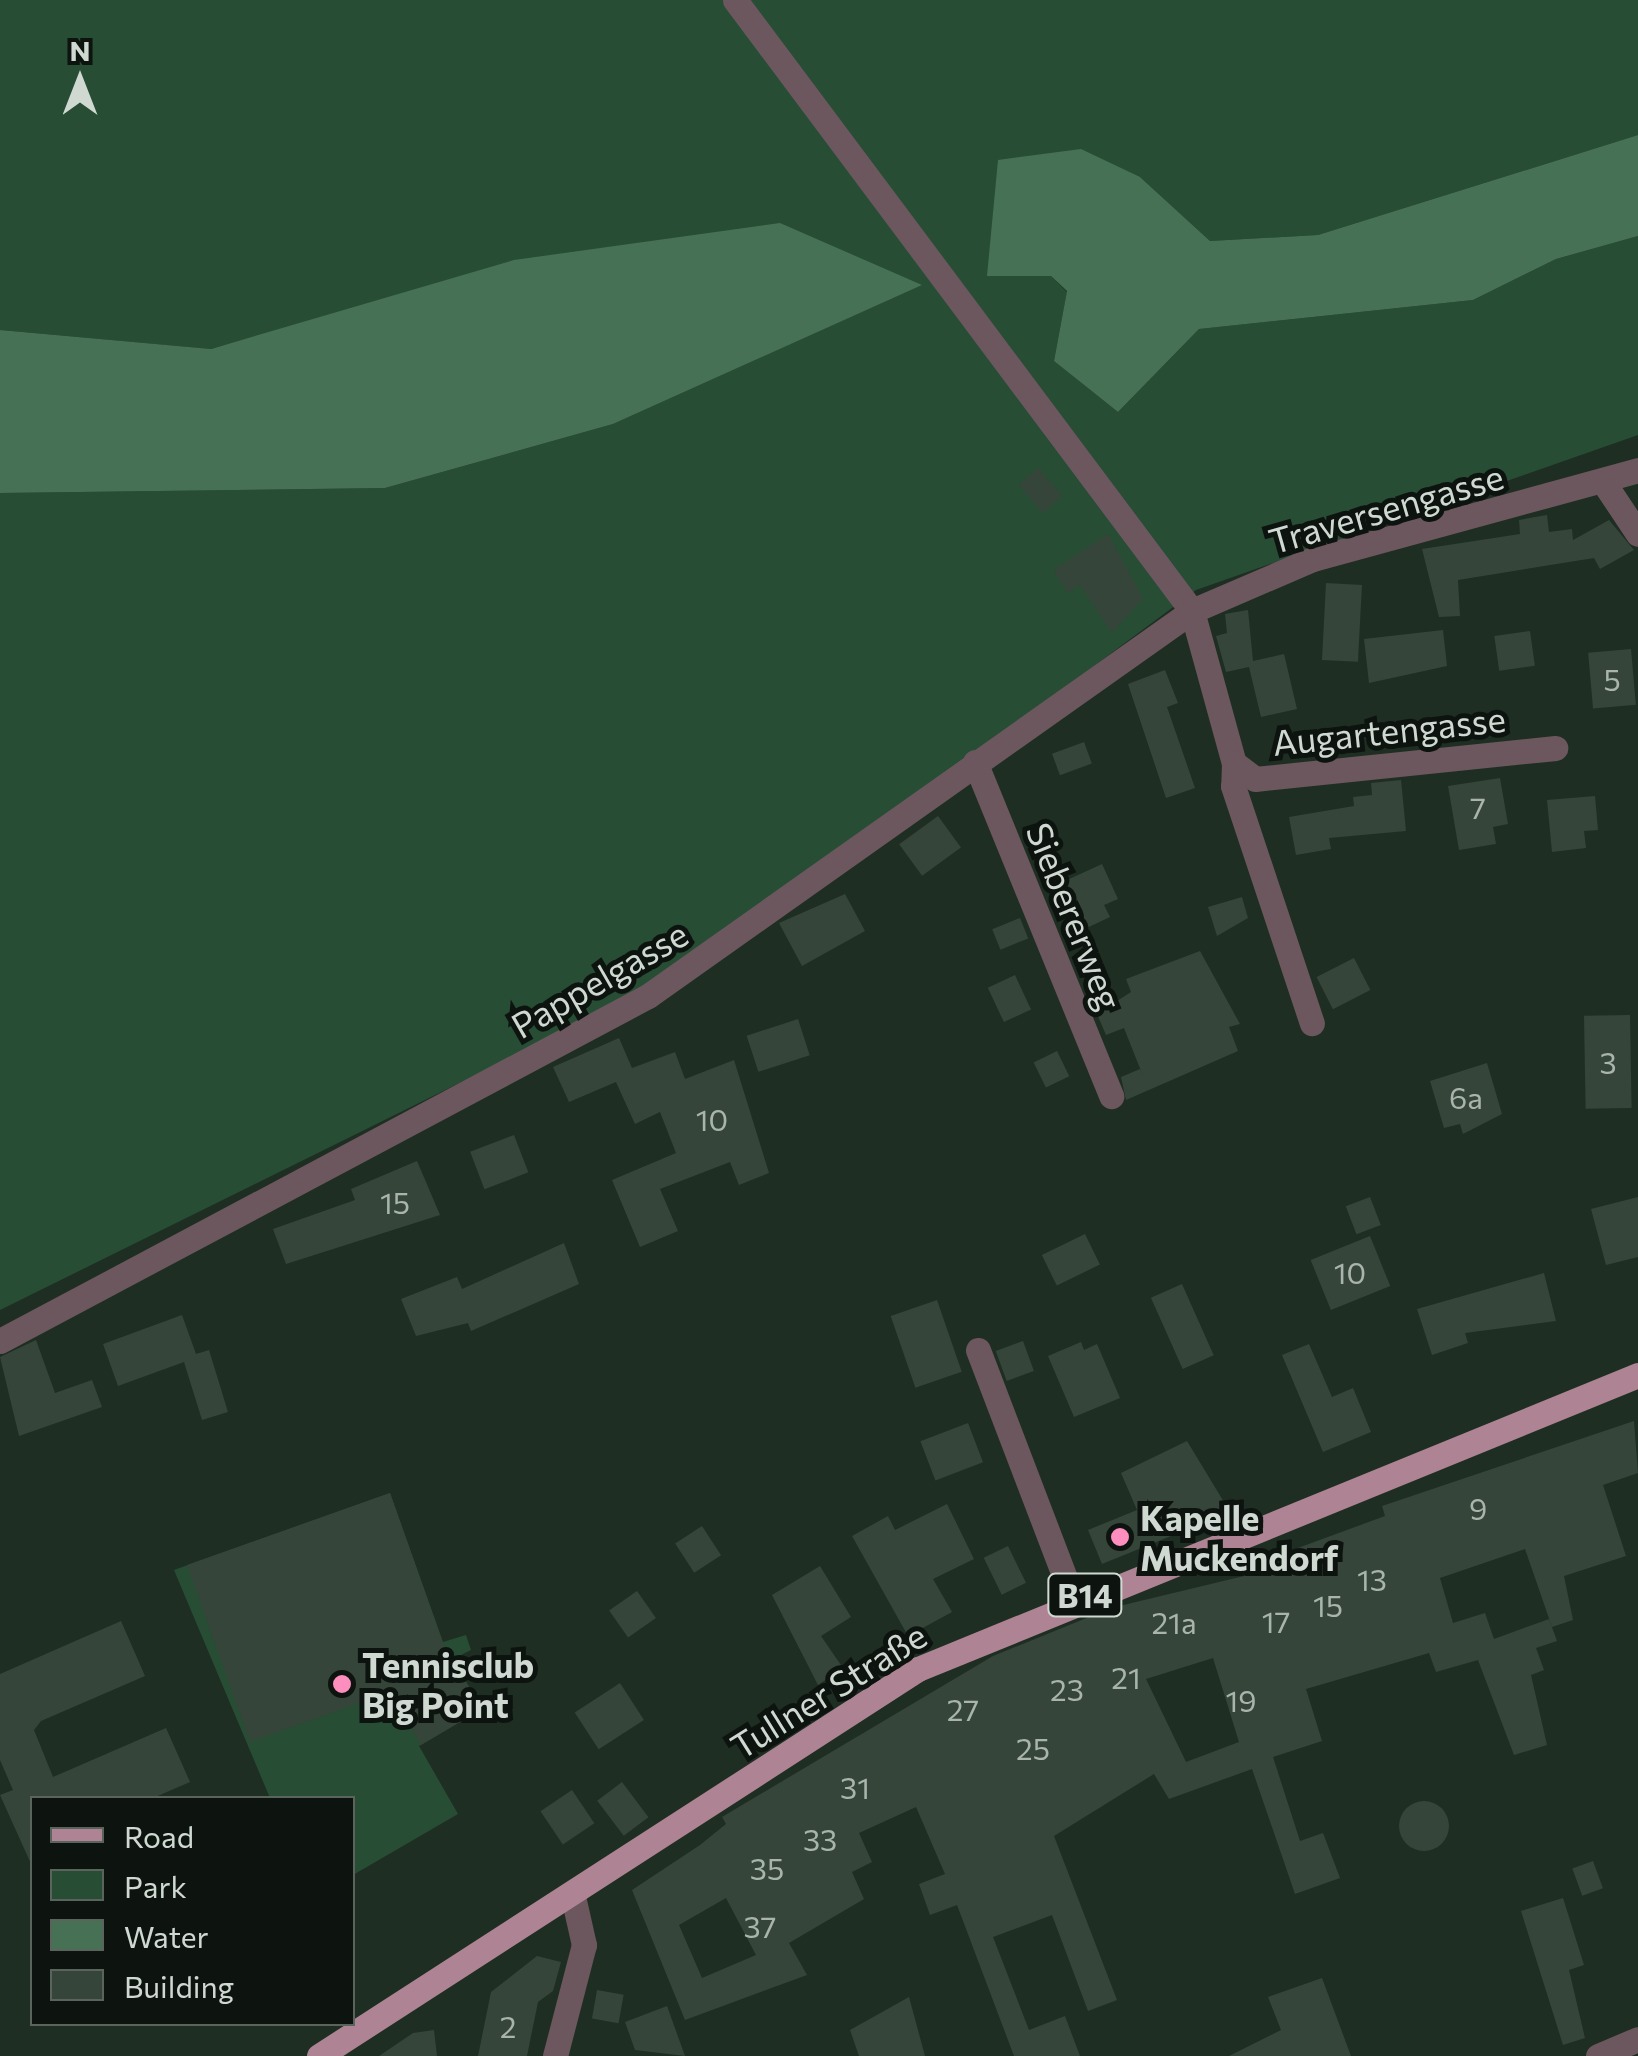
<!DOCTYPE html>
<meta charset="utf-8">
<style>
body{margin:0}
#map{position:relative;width:1638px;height:2056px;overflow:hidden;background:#1f2e23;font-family:Commissioner,sans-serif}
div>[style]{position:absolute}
.green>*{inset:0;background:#274d35}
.water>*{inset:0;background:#477155}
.building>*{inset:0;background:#354539;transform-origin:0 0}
.round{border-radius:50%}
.minor>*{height:25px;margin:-12.5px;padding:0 12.5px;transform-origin:12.5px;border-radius:12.5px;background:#6c575f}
.major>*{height:25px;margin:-12.5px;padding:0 12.5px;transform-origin:12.5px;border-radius:12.5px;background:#ae8494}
.dots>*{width:28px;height:28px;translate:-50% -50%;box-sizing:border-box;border:5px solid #0d140f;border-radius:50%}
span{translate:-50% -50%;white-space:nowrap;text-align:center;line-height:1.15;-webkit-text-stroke:10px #0d140f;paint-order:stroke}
.number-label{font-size:30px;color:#a8b4ac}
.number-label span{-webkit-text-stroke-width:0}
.shield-label span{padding:2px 8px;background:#0d140f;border:2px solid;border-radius:8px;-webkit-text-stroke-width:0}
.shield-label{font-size:32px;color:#cfd9d2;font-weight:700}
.street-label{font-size:35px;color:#cfd9d2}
.poi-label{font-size:35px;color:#cfd9d2;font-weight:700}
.left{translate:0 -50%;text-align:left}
.legend{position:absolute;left:30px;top:1796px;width:325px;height:230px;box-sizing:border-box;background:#0d140f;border:2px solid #5b635d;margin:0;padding:12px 18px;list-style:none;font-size:30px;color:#cfd9d2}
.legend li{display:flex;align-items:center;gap:20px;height:50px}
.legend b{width:50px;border:2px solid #5b635d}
.north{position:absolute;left:30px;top:30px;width:100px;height:100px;-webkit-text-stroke:8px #0d140f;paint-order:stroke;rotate:0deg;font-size:28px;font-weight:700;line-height:40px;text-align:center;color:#cfd9d2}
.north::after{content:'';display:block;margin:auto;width:35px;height:45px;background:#cfd9d2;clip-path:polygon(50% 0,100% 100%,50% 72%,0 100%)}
</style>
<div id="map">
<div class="green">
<div style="clip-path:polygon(0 0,1638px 0,1638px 135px,1318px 235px,1210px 241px,1140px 177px,988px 276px,1051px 276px,1067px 292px,1054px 361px,1118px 412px,1199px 329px,1473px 300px,1556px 259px,1638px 236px,1638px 435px,1196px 590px,755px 919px,573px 1027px,0 1310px,0 493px,385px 488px,613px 424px,921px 285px,342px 314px,210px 349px,0 330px)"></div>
<div style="clip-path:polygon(390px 1493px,443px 1642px,466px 1635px,471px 1650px,453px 1659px,482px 1709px,419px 1746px,458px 1814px,353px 1875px,352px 1798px,270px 1798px,174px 1570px)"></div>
</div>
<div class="water">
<div style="clip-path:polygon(1638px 135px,1638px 236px,1556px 259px,1473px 300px,1199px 329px,1118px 412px,1054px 361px,1067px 291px,1051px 276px,987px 276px,998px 160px,1081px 149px,1140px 177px,1210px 241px,1318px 235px)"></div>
<div style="clip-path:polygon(780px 223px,922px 285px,613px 424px,385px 488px,0 493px,0 330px,211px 349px,514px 260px)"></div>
</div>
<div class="building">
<div style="left:1038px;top:468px;width:37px;height:26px;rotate:49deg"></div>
<div style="clip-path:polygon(1547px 515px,1549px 532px,1572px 529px,1573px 540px,1609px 520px,1634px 550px,1600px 569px,1594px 558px,1458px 580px,1460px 616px,1439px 617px,1422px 549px,1520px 534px,1519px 520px)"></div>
<div style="clip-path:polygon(1108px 534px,1143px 598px,1112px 633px,1080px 585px,1068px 593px,1053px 570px)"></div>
<div style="left:1326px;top:583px;width:36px;height:77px;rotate:3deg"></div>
<div style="clip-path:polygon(1248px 610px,1253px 661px,1284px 654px,1297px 709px,1261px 717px,1249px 667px,1226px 672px,1216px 636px,1227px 633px,1225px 614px)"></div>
<div style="clip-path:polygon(1443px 630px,1447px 666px,1369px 683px,1364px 639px)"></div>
<div style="left:1530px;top:631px;width:35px;height:36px;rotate:82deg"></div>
<div style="left:1631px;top:649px;width:56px;height:43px;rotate:85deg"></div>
<div style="clip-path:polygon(1165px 670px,1178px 703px,1167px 707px,1195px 788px,1166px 798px,1128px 684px)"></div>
<div style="left:1084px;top:742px;width:23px;height:34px;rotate:70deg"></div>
<div style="clip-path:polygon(1500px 778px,1508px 824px,1493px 827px,1496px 844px,1459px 850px,1448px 786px)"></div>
<div style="clip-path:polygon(1401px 780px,1406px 831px,1329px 838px,1331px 849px,1296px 855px,1289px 817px,1354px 806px,1353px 797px,1372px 795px,1371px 783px)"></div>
<div style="clip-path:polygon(1595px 796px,1598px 830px,1584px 831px,1586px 848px,1552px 852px,1547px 800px)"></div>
<div style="left:938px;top:816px;width:39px;height:48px;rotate:54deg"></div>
<div style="clip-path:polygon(1102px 864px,1118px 899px,1104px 905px,1110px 917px,1076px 933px,1054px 886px)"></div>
<div style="clip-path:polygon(845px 894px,865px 931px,802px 966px,779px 923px)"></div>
<div style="clip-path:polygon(1242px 897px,1248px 918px,1217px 936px,1208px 907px)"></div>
<div style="left:1020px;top:918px;width:22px;height:30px;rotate:68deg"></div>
<div style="clip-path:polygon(1200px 951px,1240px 1024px,1229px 1027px,1238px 1051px,1126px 1100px,1121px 1077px,1140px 1069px,1143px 1076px,1124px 1028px,1106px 1035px,1097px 1014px,1131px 992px,1126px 979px)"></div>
<div style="left:1354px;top:958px;width:36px;height:42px;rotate:63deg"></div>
<div style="left:1015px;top:975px;width:38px;height:30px;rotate:65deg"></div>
<div style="left:1630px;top:1015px;width:93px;height:46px;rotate:89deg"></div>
<div style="left:798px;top:1019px;width:38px;height:54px;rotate:72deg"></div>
<div style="clip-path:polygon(619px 1038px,632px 1068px,675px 1052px,685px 1079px,734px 1060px,769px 1173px,739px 1185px,730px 1162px,660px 1189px,678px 1231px,640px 1247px,612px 1180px,676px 1153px,660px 1112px,635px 1124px,616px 1082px,569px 1102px,553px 1067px)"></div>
<div style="left:1057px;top:1051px;width:28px;height:26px;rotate:64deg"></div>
<div style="clip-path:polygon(1487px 1063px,1502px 1114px,1463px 1134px,1460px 1124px,1444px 1128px,1430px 1081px)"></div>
<div style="left:514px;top:1135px;width:40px;height:47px;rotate:69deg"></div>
<div style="clip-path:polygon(417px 1161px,440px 1215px,286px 1264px,273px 1229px,355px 1200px,351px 1189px)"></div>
<div style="left:1370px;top:1197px;width:30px;height:26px;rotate:69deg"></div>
<div style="clip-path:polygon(1638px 1197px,1638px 1257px,1606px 1265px,1591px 1209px)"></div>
<div style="left:1085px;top:1234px;width:34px;height:48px;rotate:64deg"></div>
<div style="left:1370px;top:1236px;width:54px;height:64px;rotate:68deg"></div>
<div style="clip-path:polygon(564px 1243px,579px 1284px,471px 1331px,468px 1323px,416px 1336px,401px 1299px,457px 1277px,462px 1289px)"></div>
<div style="clip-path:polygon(1544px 1273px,1556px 1321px,1465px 1333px,1468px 1343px,1432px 1355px,1417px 1309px)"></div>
<div style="left:1182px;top:1284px;width:78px;height:34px;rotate:66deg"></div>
<div style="left:937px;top:1300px;width:76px;height:49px;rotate:71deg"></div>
<div style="clip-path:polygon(182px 1315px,196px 1354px,209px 1350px,228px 1412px,202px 1420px,184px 1362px,118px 1386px,103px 1344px)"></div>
<div style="clip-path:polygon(36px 1340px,55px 1393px,92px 1380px,102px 1407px,19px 1436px,0 1357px)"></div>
<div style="left:1023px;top:1341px;width:32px;height:29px;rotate:70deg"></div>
<div style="clip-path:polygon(1081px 1342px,1084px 1350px,1097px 1344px,1120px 1398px,1074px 1417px,1048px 1356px)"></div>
<div style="clip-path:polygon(1309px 1344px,1332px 1397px,1353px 1388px,1371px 1432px,1323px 1452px,1282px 1355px)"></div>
<div style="clip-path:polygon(evenodd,1634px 1421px,1638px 1473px,1603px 1485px,1626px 1556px,1564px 1576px,1573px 1620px,1552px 1627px,1525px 1549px,1440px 1578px,1453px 1623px,1485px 1613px,1494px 1639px,1549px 1619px,1557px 1641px,1536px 1648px,1544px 1670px,1531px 1675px,1547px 1745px,1514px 1755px,1478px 1660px,1436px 1672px,1429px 1653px,1306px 1689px,1322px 1741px,1273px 1757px,1300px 1841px,1323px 1833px,1340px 1878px,1295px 1894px,1252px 1769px,1169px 1799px,1154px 1774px,1054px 1836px,1117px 2000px,1088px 2011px,1052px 1915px,993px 1937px,1029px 2030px,1065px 2016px,1080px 2056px,1014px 2056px,957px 1905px,930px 1915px,919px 1884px,945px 1874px,916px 1807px,859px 1833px,872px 1862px,852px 1872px,864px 1899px,789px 1943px,807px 1975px,685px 2020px,632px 1890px,700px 1845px,726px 1824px,722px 1817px,993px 1656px,1111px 1608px,1244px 1576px,1246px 1567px,1385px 1516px,1382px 1506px,1634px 1421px,1213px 1658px,1239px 1742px,1186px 1762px,1146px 1679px,1213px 1658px,1634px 1421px,726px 1898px,756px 1955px,702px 1978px,679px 1925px,726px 1898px)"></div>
<div style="left:968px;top:1423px;width:42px;height:51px;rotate:69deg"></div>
<div style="clip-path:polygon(1187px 1441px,1230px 1512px,1102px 1564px,1088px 1530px,1137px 1510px,1121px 1473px)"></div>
<div style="clip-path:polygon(390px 1493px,443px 1643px,482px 1709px,421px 1745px,390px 1692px,250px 1742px,187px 1565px)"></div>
<div style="clip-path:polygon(947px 1504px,974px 1559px,933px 1579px,952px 1612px,908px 1636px,852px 1536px,888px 1516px,895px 1530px)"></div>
<div style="left:702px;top:1526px;width:35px;height:32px;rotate:57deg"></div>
<div style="left:1008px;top:1546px;width:41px;height:27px;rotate:64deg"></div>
<div style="clip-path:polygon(820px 1566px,851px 1617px,821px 1636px,843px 1668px,818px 1685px,772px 1595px)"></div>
<div style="left:637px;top:1591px;width:33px;height:34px;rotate:55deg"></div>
<div style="clip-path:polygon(121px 1621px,145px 1676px,41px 1721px,34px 1730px,53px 1777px,166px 1728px,190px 1782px,153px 1798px,32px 1798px,32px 1866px,0 1795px,13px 1790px,0 1760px,0 1674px)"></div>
<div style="left:620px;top:1683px;width:44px;height:54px;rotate:57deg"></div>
<div style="left:622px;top:1782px;width:44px;height:31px;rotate:53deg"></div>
<div style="left:572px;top:1790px;width:40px;height:38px;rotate:56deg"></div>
<div class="round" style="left:1399px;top:1801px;width:50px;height:50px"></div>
<div style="left:1593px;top:1861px;width:29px;height:22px;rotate:70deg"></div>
<div style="clip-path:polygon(1563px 1898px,1584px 1965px,1569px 1970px,1585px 2038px,1563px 2045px,1521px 1911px)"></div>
<div style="clip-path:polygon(537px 1956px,561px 1962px,553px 1991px,538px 2002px,527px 2056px,478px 2056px,491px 1992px)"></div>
<div style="clip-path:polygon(1322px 1978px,1351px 2056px,1229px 2056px,1281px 2030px,1268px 1997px)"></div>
<div style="left:597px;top:1990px;width:27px;height:29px;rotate:10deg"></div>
<div style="clip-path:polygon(909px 1997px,925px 2056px,859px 2056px,850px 2030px)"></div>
<div style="clip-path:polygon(667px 2006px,685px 2056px,635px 2050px,625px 2022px)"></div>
<div style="clip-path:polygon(434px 2030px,437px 2056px,379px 2056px,413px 2033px)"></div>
</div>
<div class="minor">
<div style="left:735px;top:0;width:763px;rotate:53.21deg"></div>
<div style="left:1192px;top:611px;width:158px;rotate:74.6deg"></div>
<div style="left:1234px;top:763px;width:26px;rotate:37deg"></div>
<div style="left:1255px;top:779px;width:302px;rotate:-5.9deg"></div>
<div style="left:1604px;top:483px;width:61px;rotate:56.3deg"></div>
<div style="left:975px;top:762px;width:361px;rotate:67.8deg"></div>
<div style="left:1234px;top:763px;width:23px;rotate:92deg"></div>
<div style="left:1233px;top:786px;width:250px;rotate:71.6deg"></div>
<div style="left:0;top:1341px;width:734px;rotate:-28.03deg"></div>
<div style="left:648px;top:996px;width:666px;rotate:-35.29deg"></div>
<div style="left:1192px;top:611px;width:132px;rotate:-23.3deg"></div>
<div style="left:1313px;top:559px;width:337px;rotate:-15.3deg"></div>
<div style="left:978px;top:1350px;width:267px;rotate:69.1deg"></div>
<div style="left:555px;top:2056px;width:115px;rotate:-75.4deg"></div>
<div style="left:584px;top:1945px;width:50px;rotate:-102.7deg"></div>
<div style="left:1598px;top:2056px;width:43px;rotate:-23deg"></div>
</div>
<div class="major">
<div style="left:319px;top:2056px;width:713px;rotate:-32.87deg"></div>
<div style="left:918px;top:1669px;width:778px;rotate:-22.21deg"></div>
</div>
<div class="dots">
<div style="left:1120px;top:1537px;background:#fd8ebe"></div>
<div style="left:342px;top:1684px;background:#fd8ebe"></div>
</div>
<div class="number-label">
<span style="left:1612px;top:679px">5</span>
<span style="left:1478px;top:807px">7</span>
<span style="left:1608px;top:1062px">3</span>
<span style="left:1466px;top:1097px">6a</span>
<span style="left:712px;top:1119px">10</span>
<span style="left:395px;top:1202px">15</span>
<span style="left:1350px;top:1272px">10</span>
<span style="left:1478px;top:1508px">9</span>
<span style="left:1372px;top:1579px">13</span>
<span style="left:1328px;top:1605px">15</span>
<span style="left:1276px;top:1621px">17</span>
<span style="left:1174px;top:1622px">21a</span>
<span style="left:1126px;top:1677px">21</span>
<span style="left:1067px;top:1689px">23</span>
<span style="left:1241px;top:1700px">19</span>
<span style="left:963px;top:1709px">27</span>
<span style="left:1033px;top:1748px">25</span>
<span style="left:855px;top:1787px">31</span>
<span style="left:820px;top:1839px">33</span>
<span style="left:767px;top:1868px">35</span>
<span style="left:760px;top:1926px">37</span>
<span style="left:508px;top:2026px">2</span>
</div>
<div class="shield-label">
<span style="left:1085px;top:1595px">B14</span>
</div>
<div class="street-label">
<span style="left:1386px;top:508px;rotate:-16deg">Traversengasse</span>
<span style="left:1389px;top:730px;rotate:-6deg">Augartengasse</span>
<span style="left:1075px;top:916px;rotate:68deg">Siebererweg</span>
<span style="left:599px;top:979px;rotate:-30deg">Pappelgasse</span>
<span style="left:828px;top:1690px;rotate:-32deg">Tullner Straße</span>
</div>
<div class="poi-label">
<span class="left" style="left:1140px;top:1537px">Kapelle<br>Muckendorf</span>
<span class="left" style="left:362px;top:1684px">Tennisclub<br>Big Point</span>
</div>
<ul class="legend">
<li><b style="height:12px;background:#ae8494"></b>Road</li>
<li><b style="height:28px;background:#274d35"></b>Park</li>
<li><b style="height:28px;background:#477155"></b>Water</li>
<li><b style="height:28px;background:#354539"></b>Building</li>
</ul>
<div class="north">N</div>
</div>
